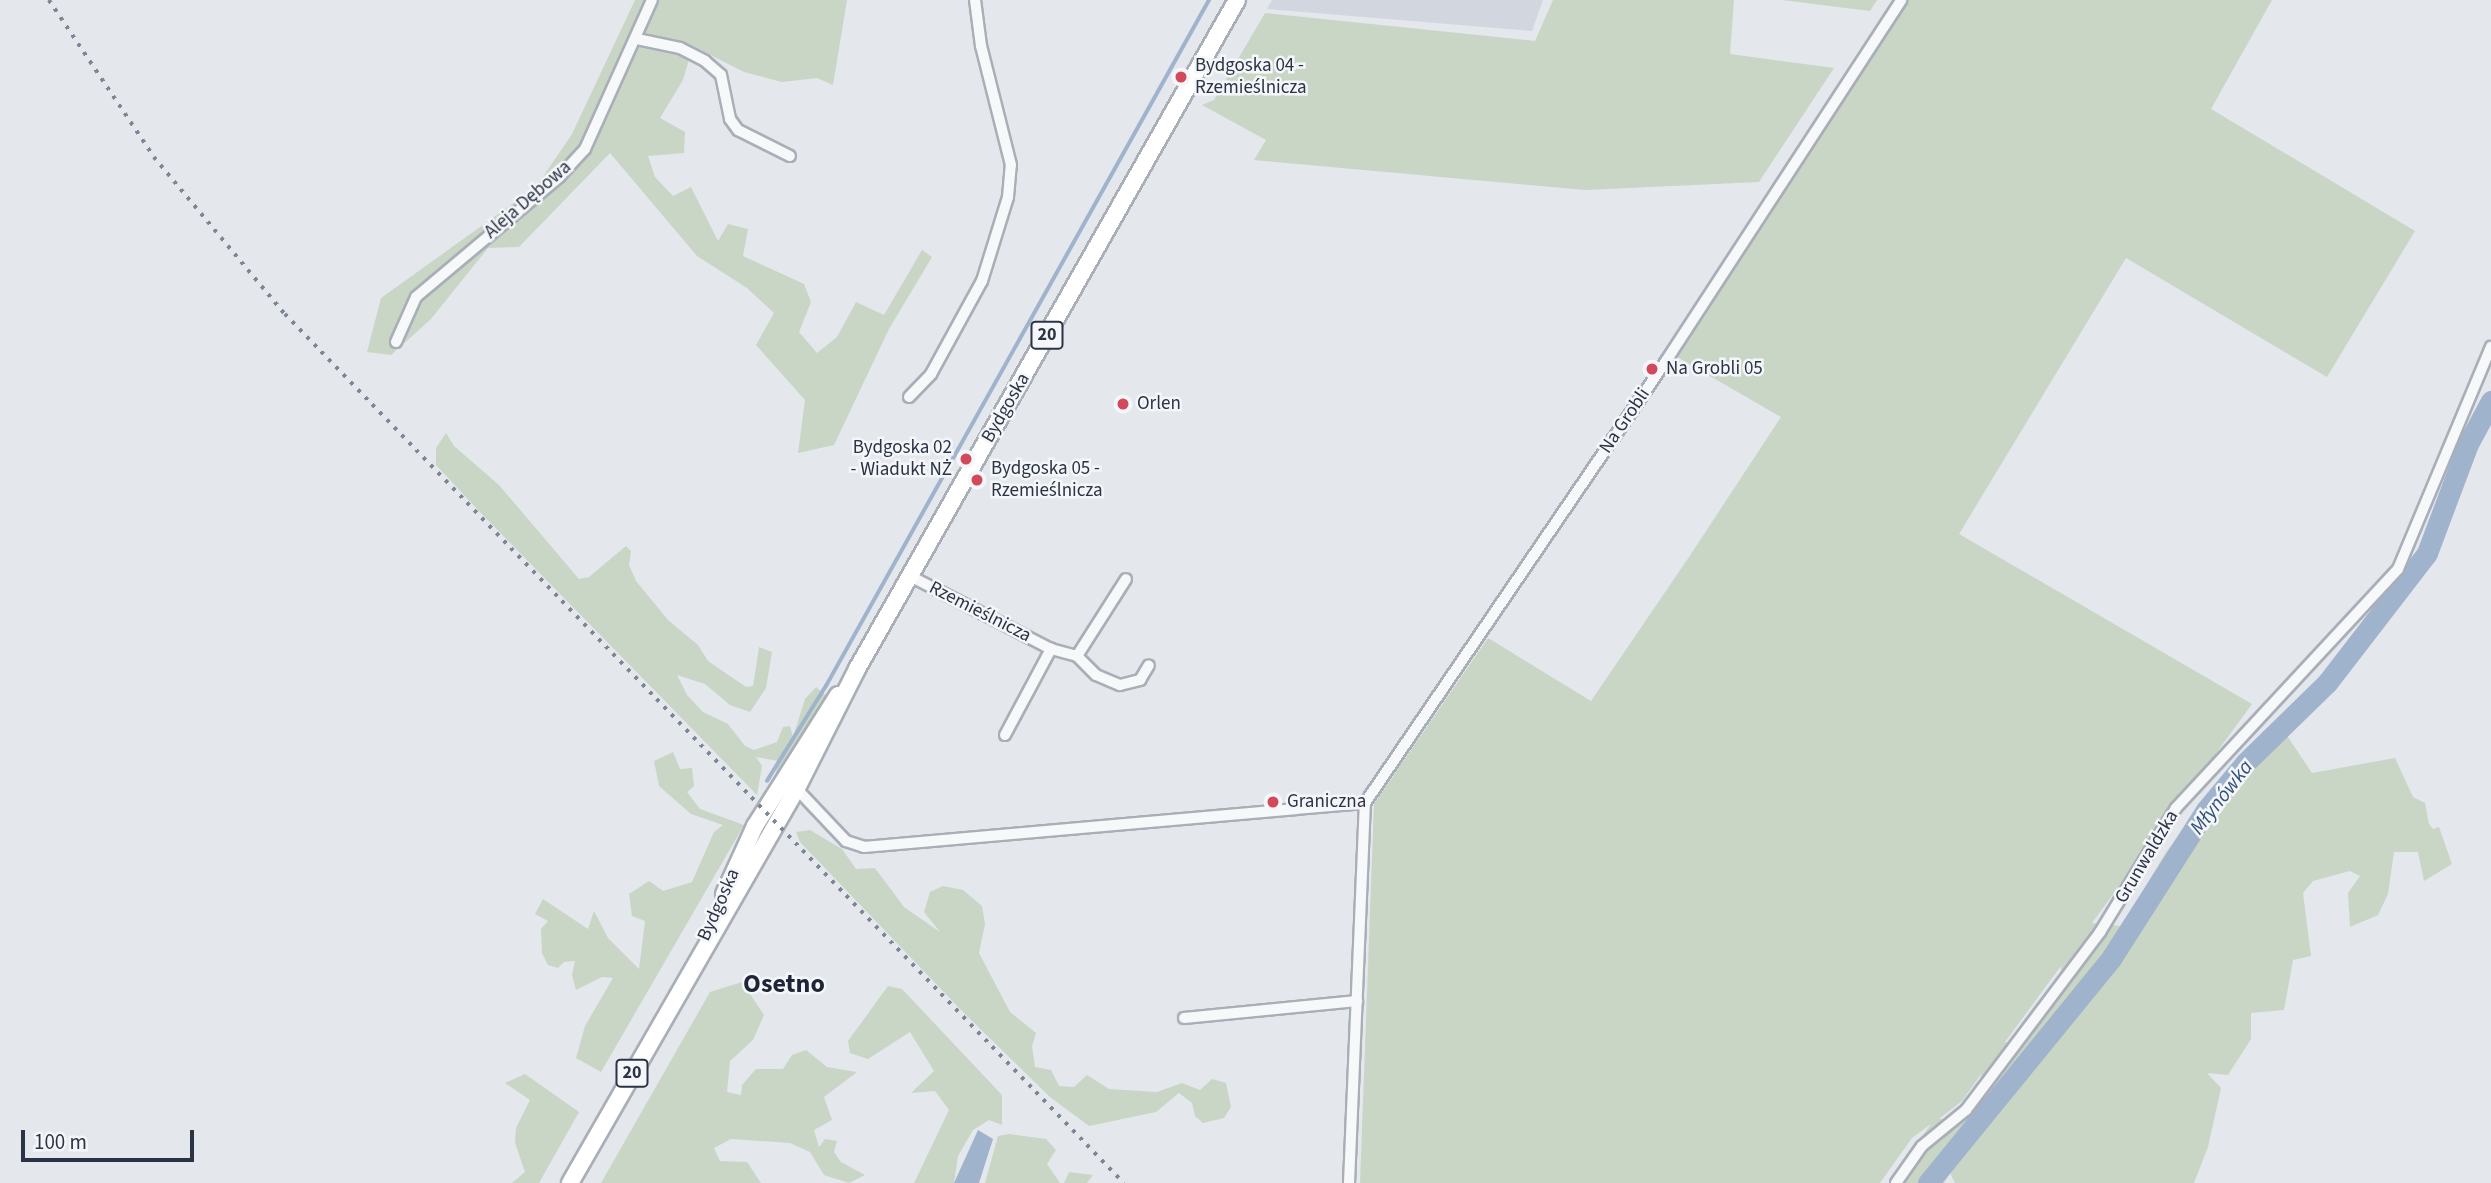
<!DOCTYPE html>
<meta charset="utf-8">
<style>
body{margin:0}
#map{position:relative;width:2491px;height:1183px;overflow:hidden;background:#e4e7ec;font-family:"Source Sans 3",sans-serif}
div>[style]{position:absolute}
.built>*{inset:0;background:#d2d6de}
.green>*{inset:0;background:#c9d6c5}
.water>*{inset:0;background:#9fb4cc}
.stream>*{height:3.5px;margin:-1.75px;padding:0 1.75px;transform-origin:1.75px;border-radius:1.75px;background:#9fb4cc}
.river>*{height:21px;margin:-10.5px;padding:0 10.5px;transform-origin:10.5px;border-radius:10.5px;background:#9fb4cc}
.roads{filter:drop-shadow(2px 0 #a9aeb7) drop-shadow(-2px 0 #a9aeb7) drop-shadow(0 2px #a9aeb7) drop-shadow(0 -2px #a9aeb7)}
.street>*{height:10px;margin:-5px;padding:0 5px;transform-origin:5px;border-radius:5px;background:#f7f8fa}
.primary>*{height:16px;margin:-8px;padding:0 8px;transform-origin:8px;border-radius:8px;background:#fff}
.rail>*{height:3.5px;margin-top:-1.75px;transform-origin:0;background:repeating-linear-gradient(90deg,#7d8696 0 3.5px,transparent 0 10.5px)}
.dots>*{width:19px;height:19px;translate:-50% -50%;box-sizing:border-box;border:4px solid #f4f6f9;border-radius:50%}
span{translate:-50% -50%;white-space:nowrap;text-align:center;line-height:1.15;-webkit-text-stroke:5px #f4f6f9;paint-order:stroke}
.shield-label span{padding:2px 5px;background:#f4f6f9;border:2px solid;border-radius:5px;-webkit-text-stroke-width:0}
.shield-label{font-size:18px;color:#2b3445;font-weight:700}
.poi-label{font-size:19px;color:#2b3445}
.left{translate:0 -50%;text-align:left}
.right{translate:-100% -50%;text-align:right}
.street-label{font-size:19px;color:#2b3445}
.water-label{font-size:21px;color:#34527a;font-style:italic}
.district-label{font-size:26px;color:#1d2536;font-weight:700}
.scale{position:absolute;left:21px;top:1130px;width:173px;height:32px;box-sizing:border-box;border:4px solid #2b3445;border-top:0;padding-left:9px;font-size:21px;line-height:24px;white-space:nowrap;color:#2b3445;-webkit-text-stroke:5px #f4f6f9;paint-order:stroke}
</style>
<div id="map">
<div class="built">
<div style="clip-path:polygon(1272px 0,1543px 0,1532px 31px,1267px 9px)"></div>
</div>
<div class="green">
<div style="clip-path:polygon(635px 0,847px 0,833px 85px,817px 78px,782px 82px,744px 72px,693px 46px,683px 80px,660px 118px,685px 132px,684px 153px,648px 156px,655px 177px,673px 196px,691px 187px,718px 241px,728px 224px,748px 229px,743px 256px,804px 284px,811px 302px,799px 332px,817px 353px,837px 337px,856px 302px,884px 315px,922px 250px,932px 257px,889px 329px,834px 445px,798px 453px,805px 400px,756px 345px,774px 313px,747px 288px,697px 256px,610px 153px,519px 247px,488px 248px,431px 319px,391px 355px,367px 352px,381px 298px,536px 187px,572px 134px)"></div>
<div style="clip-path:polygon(1553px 0,1734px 0,1730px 54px,1834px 68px,1759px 182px,1585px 190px,1254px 160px,1266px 140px,1202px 105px,1214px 100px,1265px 13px,1535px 41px)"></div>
<div style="clip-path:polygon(1782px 0,1877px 0,1870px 11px)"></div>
<div style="clip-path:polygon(evenodd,1904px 0,2272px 0,2211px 109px,2415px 231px,2327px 377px,2126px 258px,1959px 534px,2252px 704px,2092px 923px,2122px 926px,2166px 852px,2209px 796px,2277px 721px,2312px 773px,2395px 758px,2413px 797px,2425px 803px,2429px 824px,2433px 829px,2439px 827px,2452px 864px,2424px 881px,2418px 852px,2394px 852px,2388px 894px,2378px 915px,2350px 927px,2348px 893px,2360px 876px,2350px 871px,2313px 881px,2303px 893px,2311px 956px,2293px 960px,2284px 1010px,2251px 1013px,2251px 1039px,2228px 1075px,2207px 1073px,2221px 1088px,2208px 1147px,2194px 1183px,1955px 1183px,1950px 1173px,1944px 1183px,1903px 1183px,1914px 1167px,1913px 1149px,1931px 1124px,1912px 1138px,1880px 1183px,1360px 1183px,1374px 804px,1488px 638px,1591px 701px,1691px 554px,1781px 417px,1672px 354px,1904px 0,2061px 966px,2060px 985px,2019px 1045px,2005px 1042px,2061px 966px,1904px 0,1982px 1073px,1971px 1107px,1957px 1119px,1939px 1119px,1962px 1101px,1982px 1073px)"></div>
<div style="clip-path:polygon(446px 433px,454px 446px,499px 485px,579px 579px,589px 577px,626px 546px,631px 551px,629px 565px,636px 581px,668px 620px,698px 645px,708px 661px,746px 687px,753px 686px,759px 647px,772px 652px,766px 688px,750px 712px,730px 705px,705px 684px,677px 675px,687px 695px,703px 712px,728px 724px,745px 746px,754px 750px,777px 742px,783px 727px,790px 726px,793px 737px,805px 699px,816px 687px,827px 696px,800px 749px,775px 779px,778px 761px,756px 757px,762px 766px,757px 795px,479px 511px,436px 465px,436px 448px)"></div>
<div style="clip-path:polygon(673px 752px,680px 769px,692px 768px,694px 786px,687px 792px,700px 809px,744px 825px,601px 1072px,576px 1058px,585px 1026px,613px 978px,602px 977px,576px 990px,572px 975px,575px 961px,564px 962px,558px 968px,548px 965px,542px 953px,541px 929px,548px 921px,535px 914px,543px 899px,588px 929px,594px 911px,608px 938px,639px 969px,645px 921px,632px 916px,629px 894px,649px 881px,663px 891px,692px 882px,714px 832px,723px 825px,691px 814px,659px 786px,654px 761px)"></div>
<div style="clip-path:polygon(810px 830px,842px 849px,856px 869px,875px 868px,904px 907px,940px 932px,924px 912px,930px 892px,943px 886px,963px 890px,982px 906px,985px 924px,979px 953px,1010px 1012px,1036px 1033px,1032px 1046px,1035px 1067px,1051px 1070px,1059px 1086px,1074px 1087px,1087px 1075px,1109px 1089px,1157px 1092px,1182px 1083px,1200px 1090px,1212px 1079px,1226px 1083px,1231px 1107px,1224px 1118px,1203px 1123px,1195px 1116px,1192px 1103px,1179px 1093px,1156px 1112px,1089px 1126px,1050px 1097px,963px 1012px,800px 842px,796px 832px)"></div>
<div style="clip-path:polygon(742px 982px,764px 1015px,753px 1040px,730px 1061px,727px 1092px,741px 1095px,742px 1085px,756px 1069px,783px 1069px,792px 1055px,806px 1050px,827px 1067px,857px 1072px,824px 1097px,832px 1120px,814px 1130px,819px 1147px,825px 1139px,837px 1141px,834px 1152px,841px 1162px,865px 1175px,849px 1183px,824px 1175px,810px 1152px,790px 1143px,731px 1139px,714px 1148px,720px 1161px,747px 1162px,761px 1183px,601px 1183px,710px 992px)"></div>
<div style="clip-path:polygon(888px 986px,902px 989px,1002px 1095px,1002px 1125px,989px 1120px,973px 1130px,958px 1156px,954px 1183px,914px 1183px,949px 1110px,935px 1091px,911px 1093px,934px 1071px,910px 1032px,868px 1059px,850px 1053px,848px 1041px)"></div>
<div style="clip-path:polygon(525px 1074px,579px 1112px,539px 1183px,512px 1183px,525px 1172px,515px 1143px,516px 1128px,530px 1100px,505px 1083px)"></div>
<div style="clip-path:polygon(1009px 1134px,1046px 1139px,1056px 1150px,1047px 1164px,1060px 1183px,985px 1183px,998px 1136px)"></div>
<div style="clip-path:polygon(1069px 1172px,1093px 1175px,1087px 1183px,1064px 1183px)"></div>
</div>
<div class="water">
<div style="clip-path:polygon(978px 1130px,993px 1139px,979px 1183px,954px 1183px)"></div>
</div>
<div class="stream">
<div style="left:767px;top:781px;width:112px;rotate:-58.2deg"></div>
<div style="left:826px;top:686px;width:786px;rotate:-60.82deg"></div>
</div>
<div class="river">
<div style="left:1928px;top:1183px;width:291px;rotate:-50.8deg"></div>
<div style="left:2112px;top:957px;width:174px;rotate:-57.4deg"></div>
<div style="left:2206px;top:810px;width:62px;rotate:-50.2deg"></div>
<div style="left:2246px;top:762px;width:113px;rotate:-44.3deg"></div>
<div style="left:2327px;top:683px;width:164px;rotate:-52.4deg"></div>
<div style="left:2427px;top:553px;width:116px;rotate:-69.4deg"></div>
<div style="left:2468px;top:444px;width:49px;rotate:-61.9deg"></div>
</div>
<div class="roads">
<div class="street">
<div style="left:637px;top:39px;width:44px;rotate:11.8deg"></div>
<div style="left:680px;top:48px;width:28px;rotate:27deg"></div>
<div style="left:705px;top:61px;width:21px;rotate:41deg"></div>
<div style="left:721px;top:75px;width:45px;rotate:78.4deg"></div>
<div style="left:730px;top:119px;width:14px;rotate:54deg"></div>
<div style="left:738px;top:130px;width:58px;rotate:26.6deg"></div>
<div style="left:396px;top:342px;width:49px;rotate:-66deg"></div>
<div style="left:416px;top:297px;width:187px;rotate:-40deg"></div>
<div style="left:559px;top:177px;width:38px;rotate:-47deg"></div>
<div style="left:585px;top:149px;width:163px;rotate:-65.8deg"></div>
<div style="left:909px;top:397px;width:32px;rotate:-46deg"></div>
<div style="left:931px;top:374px;width:106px;rotate:-61.3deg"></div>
<div style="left:982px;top:281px;width:88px;rotate:-72.8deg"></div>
<div style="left:1008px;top:197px;width:32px;rotate:-85deg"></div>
<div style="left:1011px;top:165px;width:123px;rotate:-104.1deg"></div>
<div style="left:981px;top:46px;width:46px;rotate:-97.4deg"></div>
<div style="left:910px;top:576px;width:159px;rotate:27.4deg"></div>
<div style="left:1051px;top:649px;width:27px;rotate:15deg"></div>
<div style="left:1077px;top:656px;width:27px;rotate:45deg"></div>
<div style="left:1096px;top:675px;width:26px;rotate:23deg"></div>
<div style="left:1120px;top:685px;width:21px;rotate:-14deg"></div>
<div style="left:1140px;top:680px;width:17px;rotate:-59deg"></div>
<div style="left:1077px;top:656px;width:91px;rotate:-57.5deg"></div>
<div style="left:1005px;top:735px;width:98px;rotate:-61.9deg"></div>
<div style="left:794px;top:786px;width:76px;rotate:46.6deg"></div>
<div style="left:846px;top:841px;width:19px;rotate:18deg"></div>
<div style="left:864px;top:847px;width:503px;rotate:-5.02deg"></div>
<div style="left:1365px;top:803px;width:535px;rotate:-55.75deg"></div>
<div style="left:1666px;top:361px;width:431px;rotate:-56.9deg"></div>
<div style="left:1184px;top:1018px;width:174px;rotate:-5.6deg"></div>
<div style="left:1349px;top:1183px;width:380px;rotate:-87.6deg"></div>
<div style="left:1896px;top:1183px;width:45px;rotate:-54.9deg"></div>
<div style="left:1922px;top:1146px;width:57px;rotate:-39.3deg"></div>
<div style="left:1966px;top:1110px;width:223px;rotate:-53deg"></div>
<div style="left:2100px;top:932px;width:145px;rotate:-58.5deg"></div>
<div style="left:2176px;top:808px;width:326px;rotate:-47.1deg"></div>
<div style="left:2398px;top:569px;width:241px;rotate:-67.3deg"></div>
</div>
<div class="primary">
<div style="left:724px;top:894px;width:75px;rotate:-65.5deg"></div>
<div style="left:755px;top:826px;width:155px;rotate:-57.6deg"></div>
<div style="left:570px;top:1183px;width:453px;rotate:-60.1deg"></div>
<div style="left:796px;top:790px;width:136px;rotate:-63.2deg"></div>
<div style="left:857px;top:669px;width:769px;rotate:-60.4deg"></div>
</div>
</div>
<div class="rail">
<div style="left:49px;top:0;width:189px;rotate:56.2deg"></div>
<div style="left:154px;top:157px;width:204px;rotate:50.2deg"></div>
<div style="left:285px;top:314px;width:1208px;rotate:46.01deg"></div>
</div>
<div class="dots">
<div style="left:1181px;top:77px;background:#d1495b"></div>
<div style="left:1652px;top:369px;background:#d1495b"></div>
<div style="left:1123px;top:404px;background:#d1495b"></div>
<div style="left:966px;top:459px;background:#d1495b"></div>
<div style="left:977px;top:480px;background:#d1495b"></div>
<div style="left:1273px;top:802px;background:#d1495b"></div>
</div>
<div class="shield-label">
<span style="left:1047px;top:335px">20</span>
<span style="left:632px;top:1073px">20</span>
</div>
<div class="poi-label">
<span class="left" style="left:1195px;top:77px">Bydgoska 04 -<br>Rzemieślnicza</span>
<span class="left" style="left:1666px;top:369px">Na Grobli 05</span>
<span class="left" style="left:1137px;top:404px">Orlen</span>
<span class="right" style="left:952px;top:459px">Bydgoska 02<br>- Wiadukt NŻ</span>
<span class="left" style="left:991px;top:480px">Bydgoska 05 -<br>Rzemieślnicza</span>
<span class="left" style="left:1287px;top:802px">Graniczna</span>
</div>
<div class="street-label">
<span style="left:528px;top:200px;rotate:-41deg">Aleja Dębowa</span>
<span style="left:1006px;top:408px;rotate:-60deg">Bydgoska</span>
<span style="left:1625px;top:421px;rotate:-56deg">Na Grobli</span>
<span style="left:980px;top:612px;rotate:27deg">Rzemieślnicza</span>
<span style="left:2147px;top:857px;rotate:-59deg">Grunwaldzka</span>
<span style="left:719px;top:905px;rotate:-66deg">Bydgoska</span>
</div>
<div class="water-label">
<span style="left:2221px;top:797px;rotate:-52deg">Młynówka</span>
</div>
<div class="district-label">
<span style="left:784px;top:984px">Osetno</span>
</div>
<div class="scale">100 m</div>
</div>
